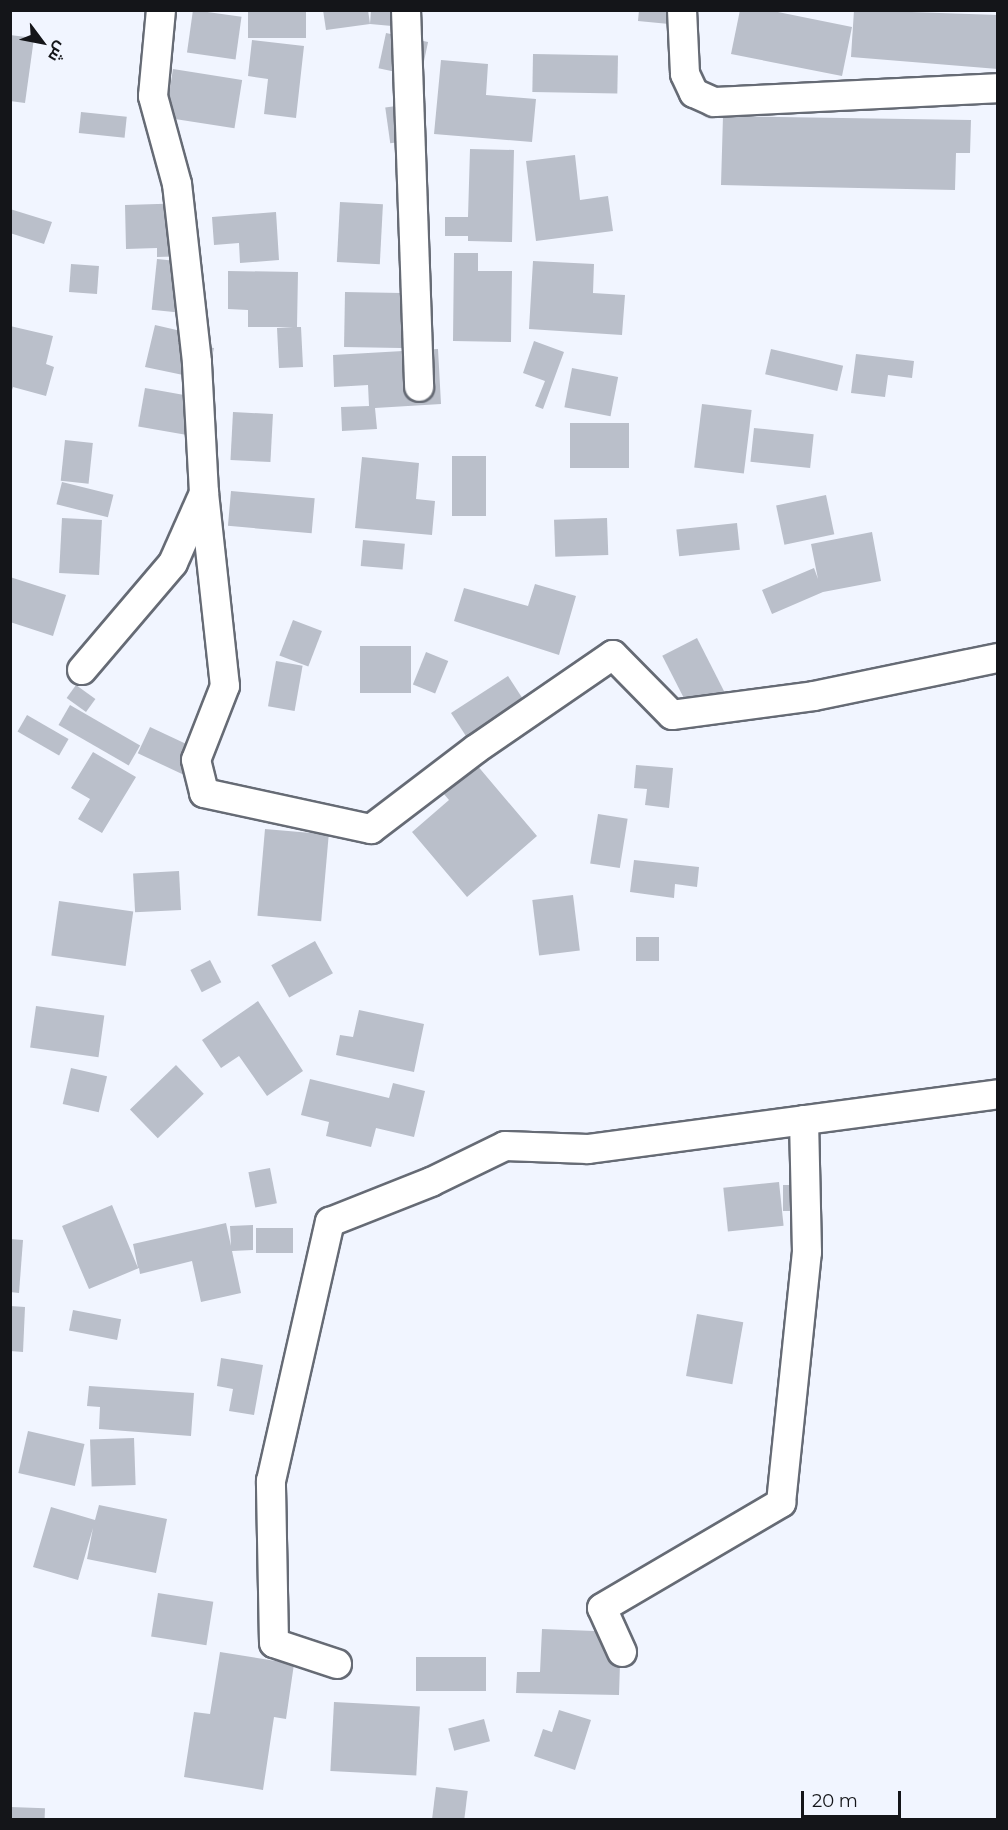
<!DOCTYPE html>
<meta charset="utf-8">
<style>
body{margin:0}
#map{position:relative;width:1008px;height:1830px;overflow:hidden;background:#f1f5ff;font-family:Montserrat,Cairo,sans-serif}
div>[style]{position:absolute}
.building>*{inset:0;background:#babfca;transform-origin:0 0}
.roads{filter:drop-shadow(2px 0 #666b75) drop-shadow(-2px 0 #666b75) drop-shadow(0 2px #666b75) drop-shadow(0 -2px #666b75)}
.minor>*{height:28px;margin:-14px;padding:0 14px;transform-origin:14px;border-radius:14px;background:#fff}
span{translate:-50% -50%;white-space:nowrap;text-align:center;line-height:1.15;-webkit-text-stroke:5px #f1f5ff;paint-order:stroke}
.frame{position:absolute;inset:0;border:12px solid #141519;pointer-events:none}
.north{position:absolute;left:12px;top:12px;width:60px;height:60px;-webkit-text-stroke:4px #f1f5ff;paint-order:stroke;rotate:122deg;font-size:16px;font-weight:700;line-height:24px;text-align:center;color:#141519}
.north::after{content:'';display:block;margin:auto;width:21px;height:27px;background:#141519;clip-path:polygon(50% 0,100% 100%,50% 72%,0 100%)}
.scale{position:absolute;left:801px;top:1791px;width:100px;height:27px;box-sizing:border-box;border:3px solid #141519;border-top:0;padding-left:8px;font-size:18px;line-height:21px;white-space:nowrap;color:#141519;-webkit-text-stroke:4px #f1f5ff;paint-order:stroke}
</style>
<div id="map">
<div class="building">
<div style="left:193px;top:10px;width:49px;height:43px;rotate:8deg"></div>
<div style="left:248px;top:10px;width:58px;height:28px"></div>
<div style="clip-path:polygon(323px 10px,368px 10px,370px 24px,326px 30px)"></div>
<div style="clip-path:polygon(371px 10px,404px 10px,403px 27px,370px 24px)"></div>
<div style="clip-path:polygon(639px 10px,670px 10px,669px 24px,638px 21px)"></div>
<div style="clip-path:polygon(740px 10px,768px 10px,852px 27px,842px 76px,731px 54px)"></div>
<div style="clip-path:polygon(854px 10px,998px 15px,998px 69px,851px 57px)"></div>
<div style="left:386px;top:33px;width:43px;height:36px;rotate:12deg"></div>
<div style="clip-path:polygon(10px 35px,34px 38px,25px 103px,10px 101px)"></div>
<div style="clip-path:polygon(252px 40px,304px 46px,296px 118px,264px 114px,268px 79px,248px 76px)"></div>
<div style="left:533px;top:54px;width:85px;height:38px;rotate:1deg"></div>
<div style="clip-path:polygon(441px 60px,488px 64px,486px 95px,536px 99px,532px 142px,434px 134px)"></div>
<div style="left:173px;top:69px;width:70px;height:49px;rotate:9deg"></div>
<div style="left:411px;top:104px;width:36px;height:26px;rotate:82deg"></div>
<div style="left:81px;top:112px;width:46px;height:21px;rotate:6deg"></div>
<div style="clip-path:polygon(723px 116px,971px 120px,970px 153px,956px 153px,955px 190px,721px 185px)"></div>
<div style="clip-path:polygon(470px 149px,514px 150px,512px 242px,468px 241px,468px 236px,445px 236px,445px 217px,468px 217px)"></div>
<div style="clip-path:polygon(575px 155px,580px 200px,608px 196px,613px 231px,536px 241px,526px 161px)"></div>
<div style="left:340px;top:202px;width:43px;height:60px;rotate:3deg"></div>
<div style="clip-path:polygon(190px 203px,191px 256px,157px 257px,157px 248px,126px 249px,125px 205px)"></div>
<div style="clip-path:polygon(10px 209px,52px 222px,44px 244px,10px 233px)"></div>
<div style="clip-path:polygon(276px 212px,279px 260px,240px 263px,239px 243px,214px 245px,212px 217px)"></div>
<div style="clip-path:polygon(454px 253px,478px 253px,478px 271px,512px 271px,511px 342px,453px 341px)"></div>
<div style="left:157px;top:259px;width:27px;height:51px;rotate:6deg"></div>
<div style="clip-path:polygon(533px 261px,594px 264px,593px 293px,625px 295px,622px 335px,529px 329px)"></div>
<div style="left:71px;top:264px;width:28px;height:28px;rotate:4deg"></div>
<div style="clip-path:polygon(228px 271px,298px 272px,297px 327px,301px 327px,303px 367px,279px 368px,277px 328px,293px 327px,248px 327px,248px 310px,228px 309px)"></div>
<div style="left:345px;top:292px;width:70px;height:55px;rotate:1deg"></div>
<div style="clip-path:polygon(155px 325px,181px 331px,178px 343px,214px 348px,207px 380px,145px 367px)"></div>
<div style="clip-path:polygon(10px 326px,53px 336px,46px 364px,54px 367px,46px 396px,13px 387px,10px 396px)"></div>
<div style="clip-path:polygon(534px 341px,564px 352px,543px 409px,535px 406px,545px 381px,523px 373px)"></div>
<div style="clip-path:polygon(438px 349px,441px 404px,375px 408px,377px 429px,342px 431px,341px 407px,369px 406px,368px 385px,334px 387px,333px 355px)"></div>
<div style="left:771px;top:349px;width:74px;height:26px;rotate:13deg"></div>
<div style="clip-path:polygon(856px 354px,914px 361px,912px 378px,888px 375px,885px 397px,851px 393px)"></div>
<div style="left:572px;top:368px;width:47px;height:40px;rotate:11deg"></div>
<div style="left:145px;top:388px;width:54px;height:39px;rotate:10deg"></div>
<div style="left:702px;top:404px;width:50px;height:64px;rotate:7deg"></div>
<div style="left:233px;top:412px;width:40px;height:48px;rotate:3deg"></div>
<div style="left:570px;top:423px;width:59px;height:45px"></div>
<div style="left:754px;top:428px;width:60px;height:34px;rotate:6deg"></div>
<div style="left:65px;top:440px;width:28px;height:41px;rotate:6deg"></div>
<div style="left:452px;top:456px;width:34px;height:60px"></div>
<div style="clip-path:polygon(362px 457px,419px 463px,416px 499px,435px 501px,432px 535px,355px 528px)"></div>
<div style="left:62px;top:482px;width:53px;height:23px;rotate:14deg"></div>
<div style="left:231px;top:491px;width:84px;height:35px;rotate:5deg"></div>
<div style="left:826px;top:495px;width:40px;height:51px;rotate:78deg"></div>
<div style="left:62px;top:518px;width:40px;height:55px;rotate:3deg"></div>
<div style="left:607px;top:518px;width:37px;height:53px;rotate:88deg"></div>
<div style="left:737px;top:523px;width:27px;height:61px;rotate:84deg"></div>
<div style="clip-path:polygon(872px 532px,881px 581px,823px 592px,772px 614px,762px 590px,814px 568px,818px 579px,811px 544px)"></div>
<div style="left:363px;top:540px;width:42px;height:26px;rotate:5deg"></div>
<div style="clip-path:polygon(10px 577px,66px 595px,53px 636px,10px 622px)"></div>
<div style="clip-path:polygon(535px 584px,576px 596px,559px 655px,454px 621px,464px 588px,528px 606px)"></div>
<div style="left:293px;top:620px;width:31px;height:38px;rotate:21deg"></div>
<div style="left:697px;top:638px;width:65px;height:39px;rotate:63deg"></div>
<div style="left:411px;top:646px;width:47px;height:51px;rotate:90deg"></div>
<div style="left:426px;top:652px;width:24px;height:35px;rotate:22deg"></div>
<div style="left:276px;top:661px;width:27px;height:46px;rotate:10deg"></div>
<div style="left:508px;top:676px;width:57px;height:68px;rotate:57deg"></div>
<div style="left:76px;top:685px;width:24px;height:16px;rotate:36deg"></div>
<div style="left:70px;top:705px;width:81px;height:23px;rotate:30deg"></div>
<div style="left:27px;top:715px;width:48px;height:19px;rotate:30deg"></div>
<div style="left:150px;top:727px;width:53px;height:29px;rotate:25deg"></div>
<div style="clip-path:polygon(93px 752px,136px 777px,102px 833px,78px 819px,90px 799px,71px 788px)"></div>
<div style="clip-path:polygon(476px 764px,537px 836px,467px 897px,412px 832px,449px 800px,443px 793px)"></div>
<div style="clip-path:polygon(636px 765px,673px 768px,669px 808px,645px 805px,647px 789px,634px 788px)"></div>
<div style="left:598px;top:814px;width:30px;height:50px;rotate:9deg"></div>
<div style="left:265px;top:829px;width:64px;height:87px;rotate:5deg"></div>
<div style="clip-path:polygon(634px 860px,699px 867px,697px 887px,675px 884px,674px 898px,630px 892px)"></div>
<div style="left:179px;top:871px;width:39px;height:46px;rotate:87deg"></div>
<div style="left:573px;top:895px;width:56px;height:41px;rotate:83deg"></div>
<div style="left:59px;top:901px;width:75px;height:55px;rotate:8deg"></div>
<div style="left:659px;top:937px;width:24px;height:23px;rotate:90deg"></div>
<div style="left:315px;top:941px;width:37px;height:50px;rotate:61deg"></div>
<div style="left:210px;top:960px;width:25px;height:22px;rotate:63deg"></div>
<div style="clip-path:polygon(258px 1001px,303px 1071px,267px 1096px,239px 1056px,221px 1068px,202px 1040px)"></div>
<div style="left:36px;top:1006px;width:69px;height:42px;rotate:8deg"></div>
<div style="clip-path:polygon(359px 1010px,424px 1024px,414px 1072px,336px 1055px,340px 1035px,353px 1037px)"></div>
<div style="left:176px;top:1065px;width:40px;height:64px;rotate:46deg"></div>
<div style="left:71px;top:1068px;width:37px;height:37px;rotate:13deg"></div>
<div style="clip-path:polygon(310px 1079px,389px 1098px,393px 1083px,425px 1091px,414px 1137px,376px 1128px,371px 1147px,326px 1136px,329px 1122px,301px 1115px)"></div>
<div style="left:270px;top:1168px;width:36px;height:22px;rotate:79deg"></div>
<div style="left:779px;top:1182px;width:44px;height:56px;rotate:84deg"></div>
<div style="left:783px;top:1185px;width:27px;height:26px"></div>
<div style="clip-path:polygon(112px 1205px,138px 1268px,133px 1244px,226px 1223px,231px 1246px,230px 1226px,253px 1225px,253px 1250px,232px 1251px,241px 1293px,201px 1302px,192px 1261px,140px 1274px,139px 1268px,89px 1289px,62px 1226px)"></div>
<div style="left:256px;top:1228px;width:37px;height:25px"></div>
<div style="clip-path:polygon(10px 1239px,23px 1240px,19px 1293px,10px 1292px)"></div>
<div style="clip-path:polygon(10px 1306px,25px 1307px,23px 1352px,10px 1351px)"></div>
<div style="left:73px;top:1310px;width:49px;height:21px;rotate:11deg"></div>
<div style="left:697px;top:1314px;width:47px;height:63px;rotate:10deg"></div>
<div style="clip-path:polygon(221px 1358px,263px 1365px,254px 1415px,229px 1411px,233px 1389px,217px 1386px)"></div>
<div style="clip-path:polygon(89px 1386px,194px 1393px,191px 1436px,99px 1429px,100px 1407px,87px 1406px)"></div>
<div style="left:28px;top:1431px;width:58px;height:43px;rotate:13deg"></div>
<div style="left:134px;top:1438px;width:47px;height:44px;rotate:88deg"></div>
<div style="clip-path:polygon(99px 1505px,167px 1519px,156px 1573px,87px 1559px,93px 1528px,78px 1580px,33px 1567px,51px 1507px,95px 1520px)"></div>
<div style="left:158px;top:1593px;width:56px;height:44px;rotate:9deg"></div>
<div style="clip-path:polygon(542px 1629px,621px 1632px,619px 1695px,516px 1693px,517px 1672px,540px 1672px)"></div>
<div style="clip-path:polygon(220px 1652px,294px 1664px,286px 1719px,274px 1717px,263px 1790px,184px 1777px,194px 1712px,210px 1714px)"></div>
<div style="left:416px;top:1657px;width:70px;height:34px"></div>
<div style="left:334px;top:1702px;width:86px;height:69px;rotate:3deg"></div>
<div style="clip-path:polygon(559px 1710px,591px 1720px,575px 1770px,534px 1756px,543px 1729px,552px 1732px)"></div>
<div style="left:484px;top:1719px;width:23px;height:37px;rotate:75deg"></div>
<div style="left:436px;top:1787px;width:32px;height:33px;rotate:7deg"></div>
<div style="left:10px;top:1807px;width:35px;height:13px;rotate:2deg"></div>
</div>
<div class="roads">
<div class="minor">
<div style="left:406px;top:10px;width:377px;rotate:88deg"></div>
<div style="left:682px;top:10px;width:64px;rotate:87.3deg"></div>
<div style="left:685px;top:74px;width:21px;rotate:65deg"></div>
<div style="left:694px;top:93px;width:22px;rotate:24deg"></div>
<div style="left:714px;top:102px;width:284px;rotate:-2.8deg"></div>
<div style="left:204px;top:493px;width:194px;rotate:83.8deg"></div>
<div style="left:225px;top:686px;width:79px;rotate:111.4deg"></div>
<div style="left:196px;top:760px;width:34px;rotate:76deg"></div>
<div style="left:204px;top:793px;width:171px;rotate:12.2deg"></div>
<div style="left:371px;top:829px;width:132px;rotate:-37.3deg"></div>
<div style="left:476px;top:749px;width:166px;rotate:-34.5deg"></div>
<div style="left:613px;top:655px;width:84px;rotate:45.5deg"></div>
<div style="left:672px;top:715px;width:143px;rotate:-7.6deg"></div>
<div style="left:814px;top:696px;width:188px;rotate:-11.7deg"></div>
<div style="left:82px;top:670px;width:140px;rotate:-49.6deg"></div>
<div style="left:173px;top:563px;width:77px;rotate:-66.1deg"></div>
<div style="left:204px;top:493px;width:131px;rotate:-93.1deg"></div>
<div style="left:197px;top:362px;width:179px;rotate:-96.4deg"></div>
<div style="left:177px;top:184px;width:91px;rotate:-105.3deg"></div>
<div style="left:153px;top:96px;width:86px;rotate:-84.7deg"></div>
<div style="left:622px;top:1652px;width:48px;rotate:-114.4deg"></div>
<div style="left:602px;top:1608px;width:208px;rotate:-30.4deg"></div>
<div style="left:781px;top:1503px;width:252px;rotate:-84.1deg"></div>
<div style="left:807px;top:1252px;width:132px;rotate:-91.3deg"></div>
<div style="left:337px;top:1664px;width:66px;rotate:-161.6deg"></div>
<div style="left:274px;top:1643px;width:162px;rotate:-91.1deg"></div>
<div style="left:271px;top:1481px;width:266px;rotate:-77.2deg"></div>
<div style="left:330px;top:1222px;width:109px;rotate:-21.6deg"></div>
<div style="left:431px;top:1182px;width:82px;rotate:-25.9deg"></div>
<div style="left:505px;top:1146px;width:83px;rotate:2.1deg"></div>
<div style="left:588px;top:1149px;width:414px;rotate:-7.6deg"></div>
</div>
</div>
<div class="frame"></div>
<div class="north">ش</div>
<div class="scale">20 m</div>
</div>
